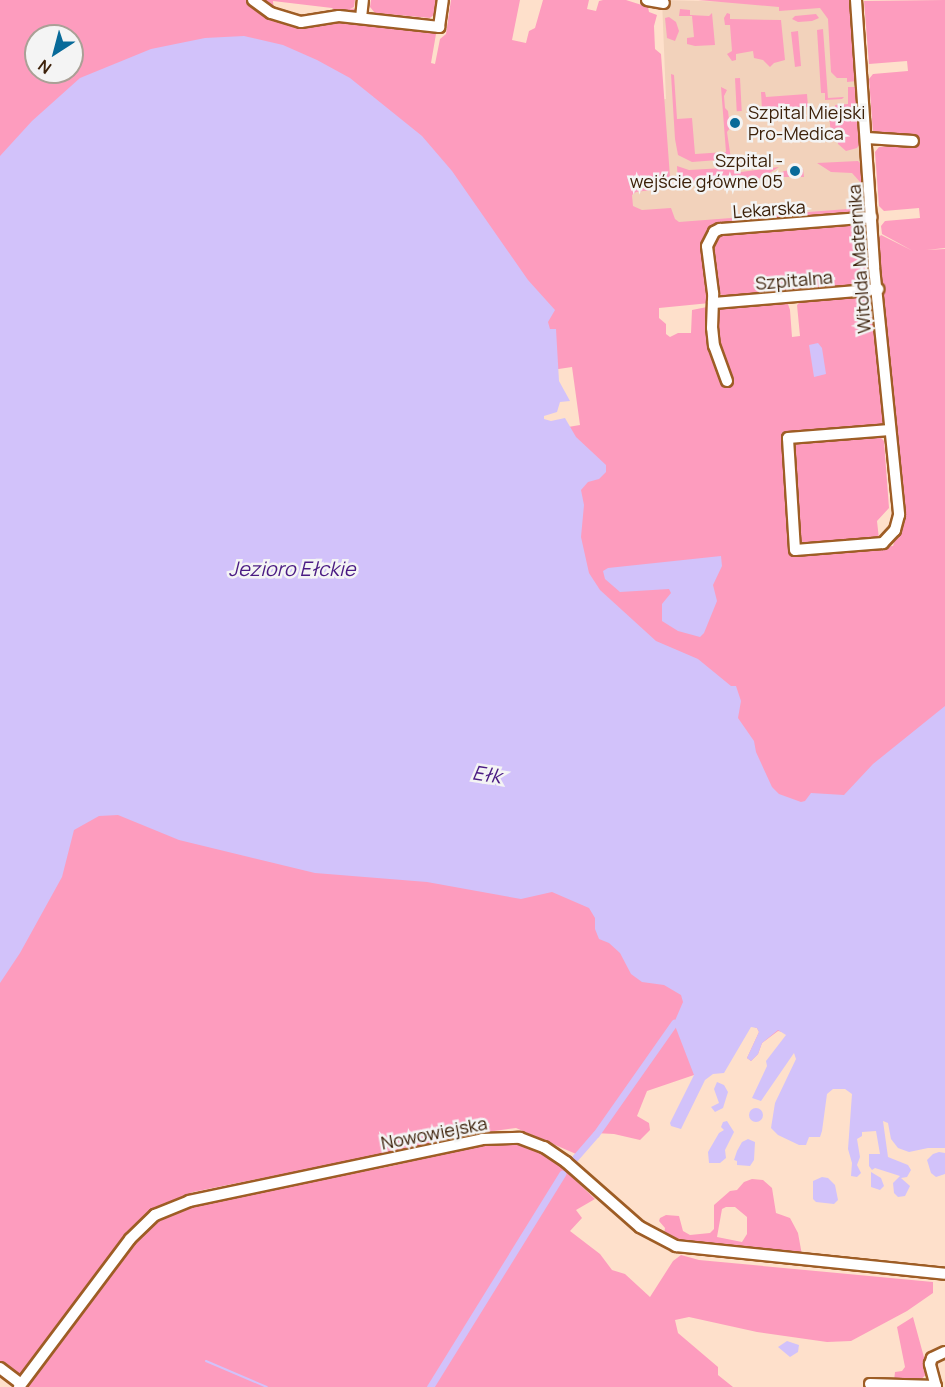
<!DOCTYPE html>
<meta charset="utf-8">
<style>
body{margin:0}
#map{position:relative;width:945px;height:1387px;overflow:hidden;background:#fee0cb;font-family:Manrope,sans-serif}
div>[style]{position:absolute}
.built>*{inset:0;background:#f2d2bb}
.green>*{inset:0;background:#fd9cbe;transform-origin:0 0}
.water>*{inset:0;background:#d2c2fa}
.round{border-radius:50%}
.stream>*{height:2px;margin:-1px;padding:0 1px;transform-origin:1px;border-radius:1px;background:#d2c2fa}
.canal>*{height:7px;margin:-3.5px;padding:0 3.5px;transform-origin:3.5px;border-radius:3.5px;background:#d2c2fa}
.roads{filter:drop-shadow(2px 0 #9e5d25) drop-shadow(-2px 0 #9e5d25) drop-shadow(0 2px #9e5d25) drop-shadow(0 -2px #9e5d25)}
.minor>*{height:10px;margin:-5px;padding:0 5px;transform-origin:5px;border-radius:5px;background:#fff}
.dots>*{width:16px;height:16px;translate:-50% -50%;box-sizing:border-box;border:3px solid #f4f4f4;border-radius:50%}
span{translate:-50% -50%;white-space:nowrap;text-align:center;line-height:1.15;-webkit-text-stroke:5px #f4f4f4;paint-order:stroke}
.poi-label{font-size:18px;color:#3c210a}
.left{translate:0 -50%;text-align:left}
.right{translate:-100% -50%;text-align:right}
.street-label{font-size:18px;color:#3c210a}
.water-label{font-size:20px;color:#4a1b83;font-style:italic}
.north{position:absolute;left:24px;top:24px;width:60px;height:60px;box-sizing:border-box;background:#f4f4f4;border:2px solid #aaa096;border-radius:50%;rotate:216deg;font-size:16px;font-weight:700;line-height:24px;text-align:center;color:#3c210a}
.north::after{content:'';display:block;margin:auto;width:21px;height:27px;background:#086a99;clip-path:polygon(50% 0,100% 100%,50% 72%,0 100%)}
</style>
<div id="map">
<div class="built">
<div style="clip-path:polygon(662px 0,853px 5px,869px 209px,618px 230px,606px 103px,666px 99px)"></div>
</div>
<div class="green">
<div style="clip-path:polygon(evenodd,0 0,250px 0,270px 15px,401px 26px,401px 30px,403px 26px,414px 27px,414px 31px,428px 33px,429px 28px,436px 34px,431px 63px,435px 64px,440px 39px,446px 34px,451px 0,520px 0,512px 40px,526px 43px,529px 31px,535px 28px,543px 0,589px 0,587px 9px,596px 11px,599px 1px,603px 0,626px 0,648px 7px,649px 12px,657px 15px,654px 26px,655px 49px,661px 54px,670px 177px,666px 188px,636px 192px,632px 195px,633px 206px,642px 210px,671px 208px,675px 219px,679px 222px,848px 209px,853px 207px,859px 197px,865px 195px,867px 214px,710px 232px,710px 303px,659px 308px,659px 318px,666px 324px,666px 334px,670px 337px,678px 333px,691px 333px,692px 310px,707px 307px,711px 353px,726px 387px,733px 386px,718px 347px,721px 347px,719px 328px,715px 328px,715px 313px,719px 306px,787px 301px,790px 310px,792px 337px,800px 336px,797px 305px,802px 300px,867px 295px,873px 301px,876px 338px,879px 344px,875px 349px,879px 354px,887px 423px,883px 427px,782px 434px,792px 553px,893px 546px,896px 536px,886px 328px,875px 242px,881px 235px,913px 251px,882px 234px,881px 226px,885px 221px,920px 218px,919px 208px,884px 211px,879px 206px,875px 152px,879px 147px,914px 144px,913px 135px,879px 137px,873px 133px,869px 79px,873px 74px,908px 71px,907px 61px,869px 64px,864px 1px,945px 0,945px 248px,926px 250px,945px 249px,945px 802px,850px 871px,589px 631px,568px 427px,580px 425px,572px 367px,552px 370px,372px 96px,0 257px,0 0,36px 36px,72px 36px,72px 72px,36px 72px,36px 36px)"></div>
<div style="clip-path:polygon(255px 0,355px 0,354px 7px,350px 9px,359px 8px,356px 13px,339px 14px,332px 8px,273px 1px,274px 12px)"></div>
<div style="clip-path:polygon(371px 0,438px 0,435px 14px,430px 18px,375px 13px,370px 7px)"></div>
<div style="clip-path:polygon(698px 0,852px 0,857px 81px,847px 82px,847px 78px,837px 78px,831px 72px,828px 19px,820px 8px,779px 11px,779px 7px)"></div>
<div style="clip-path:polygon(680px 9px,690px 10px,690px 15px,709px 16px,712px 13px,715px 45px,695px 46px,687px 44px,687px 38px,694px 37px,692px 16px,679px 16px)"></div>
<div style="clip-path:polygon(727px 13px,730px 14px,730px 19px,781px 20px,785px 60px,774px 63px,770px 67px,763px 60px,754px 58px,753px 51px,736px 54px,736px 60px,732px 61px,727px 54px,732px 51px,730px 25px,725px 25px,724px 18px)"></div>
<div style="clip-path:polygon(816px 14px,819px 18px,812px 21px,798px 22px,792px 19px,795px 16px)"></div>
<div style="clip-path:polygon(669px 17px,676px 22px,679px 31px,675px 41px,667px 38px,665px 18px)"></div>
<div style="clip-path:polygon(823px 29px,828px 98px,844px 97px,842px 99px,825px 100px,825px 93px,821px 93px,817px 30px)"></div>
<div style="clip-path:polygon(798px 31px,801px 66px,795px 67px,791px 32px)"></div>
<div style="clip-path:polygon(671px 74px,674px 75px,677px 119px,692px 118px,695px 154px,726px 152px,721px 87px,727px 90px,724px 96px,725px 108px,728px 111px,730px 128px,727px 132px,731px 159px,692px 162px,678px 155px,675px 139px)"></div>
<div style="left:740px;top:78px;width:33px;height:5px;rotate:87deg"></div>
<div style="clip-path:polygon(848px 87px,857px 87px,861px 142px,857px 148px,846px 151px,838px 144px,837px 134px,831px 134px,829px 115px,836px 115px,835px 105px,848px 104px)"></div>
<div style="clip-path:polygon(761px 92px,765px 92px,766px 97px,807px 94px,808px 107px,762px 110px)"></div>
<div style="clip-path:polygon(858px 161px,863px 166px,864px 182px,861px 183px,852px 173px,831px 172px,817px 163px)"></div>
<div style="clip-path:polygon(677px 166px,689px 170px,724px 168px,741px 172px,779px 167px,761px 178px,682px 184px,678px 182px)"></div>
<div style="clip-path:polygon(803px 169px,804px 177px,775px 177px,784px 171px)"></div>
<div style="clip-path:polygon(856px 223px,862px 228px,866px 280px,862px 285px,724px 297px,718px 292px,714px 239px,718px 233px)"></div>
<div style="clip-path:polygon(880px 437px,884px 441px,889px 508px,877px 521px,879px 539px,805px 544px,799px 539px,792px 448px,797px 444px)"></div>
<div style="clip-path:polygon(65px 808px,504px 848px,784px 1032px,778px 1031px,762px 1043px,758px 1054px,751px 1061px,747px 1058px,759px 1032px,757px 1028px,751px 1026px,694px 1075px,647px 1091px,637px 1116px,649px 1123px,650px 1130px,640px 1140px,614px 1134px,595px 1133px,576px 1154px,516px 1128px,494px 1131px,193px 1192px,163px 1205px,142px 1221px,19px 1378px,0 1363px,0 959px)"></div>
<div style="clip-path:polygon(502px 1142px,530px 1146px,549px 1155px,595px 1199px,576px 1210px,582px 1218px,570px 1231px,600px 1254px,612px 1270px,625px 1274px,650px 1297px,673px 1261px,681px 1255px,699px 1260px,933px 1282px,933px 1293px,907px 1311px,851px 1341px,827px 1342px,757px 1332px,689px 1317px,675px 1320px,678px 1333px,718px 1367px,718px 1375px,733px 1387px,23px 1387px,138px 1234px,153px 1221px,176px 1208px,392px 1166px,477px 1145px)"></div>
<div style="clip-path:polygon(evenodd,752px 1179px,763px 1180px,772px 1188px,776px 1213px,790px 1218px,798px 1233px,802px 1255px,682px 1243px,664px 1234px,665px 1228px,659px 1221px,660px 1218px,666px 1215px,679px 1216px,683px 1231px,690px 1235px,710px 1233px,714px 1229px,714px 1205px,730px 1191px,737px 1190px,744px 1182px,752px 1179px,726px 1207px,735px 1207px,747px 1217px,747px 1234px,742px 1242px,717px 1237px,722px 1209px,726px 1207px)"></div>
<div style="clip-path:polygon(913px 1317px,928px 1372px,918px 1383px,894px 1381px,895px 1372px,902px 1371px,905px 1367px,897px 1327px)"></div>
</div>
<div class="water">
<div style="clip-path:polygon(244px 36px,283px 45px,317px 60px,350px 78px,422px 136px,452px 171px,528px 280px,555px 310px,548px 322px,550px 329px,556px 329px,559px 381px,570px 401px,560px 402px,557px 412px,544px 416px,544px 419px,551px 421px,565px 418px,576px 437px,606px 465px,606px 472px,599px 479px,588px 482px,581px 490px,584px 505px,581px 537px,589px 573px,600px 590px,656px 641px,698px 659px,731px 686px,736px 686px,741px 701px,738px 718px,754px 741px,756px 752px,772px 787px,779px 794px,801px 802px,805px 801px,811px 793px,844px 795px,873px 764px,945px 706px,945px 1148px,928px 1148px,909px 1152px,898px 1148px,891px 1139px,888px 1123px,883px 1121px,888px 1157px,908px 1165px,911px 1170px,907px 1177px,901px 1178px,910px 1186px,905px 1196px,898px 1197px,894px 1193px,893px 1183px,900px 1176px,875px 1168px,872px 1170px,869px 1166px,869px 1154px,880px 1154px,876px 1131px,862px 1132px,862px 1136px,857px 1139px,860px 1157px,857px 1165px,861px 1173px,857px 1177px,851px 1176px,852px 1163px,848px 1149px,852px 1094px,845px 1089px,833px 1089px,827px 1094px,822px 1131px,820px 1137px,809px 1137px,806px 1145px,799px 1145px,778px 1135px,771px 1128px,775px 1103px,796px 1059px,794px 1053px,761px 1101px,752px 1098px,767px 1066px,766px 1061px,786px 1035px,778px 1030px,762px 1043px,758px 1054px,751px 1061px,747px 1058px,759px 1032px,757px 1028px,751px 1027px,724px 1073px,713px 1074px,705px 1080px,681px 1129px,671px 1126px,670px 1123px,694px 1075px,674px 1023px,683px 1002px,681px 995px,664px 985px,642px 982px,631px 974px,620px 953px,609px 943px,599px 939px,595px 929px,595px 918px,589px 908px,552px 892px,521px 899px,427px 882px,315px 873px,179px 840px,118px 815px,99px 816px,74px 830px,62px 877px,20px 953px,0 983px,0 156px,32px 121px,80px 78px,151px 49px,205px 38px)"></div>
<div style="clip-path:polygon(818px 343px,822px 348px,826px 374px,814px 377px,809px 345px)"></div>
<div style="clip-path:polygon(721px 556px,722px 566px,713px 585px,717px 601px,704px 633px,700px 637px,678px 631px,662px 621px,662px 604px,671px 593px,669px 589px,620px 592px,605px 579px,603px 571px,608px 568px)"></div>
<div style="clip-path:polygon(717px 1082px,724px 1085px,728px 1092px,723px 1108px,715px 1112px,711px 1107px,719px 1103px,714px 1089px)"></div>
<div class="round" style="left:749px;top:1108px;width:14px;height:14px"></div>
<div style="clip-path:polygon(727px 1121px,734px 1132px,725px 1150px,726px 1158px,720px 1163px,709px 1163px,708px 1152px,719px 1133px,724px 1130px,721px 1127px,723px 1122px)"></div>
<div style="clip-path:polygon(748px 1139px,755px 1142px,754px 1160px,750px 1166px,737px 1165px,737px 1161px,734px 1160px,737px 1151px,742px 1142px)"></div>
<div style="clip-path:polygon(939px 1152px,945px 1153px,945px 1174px,936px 1177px,931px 1173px,927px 1160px,933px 1154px)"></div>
<div style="clip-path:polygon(871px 1172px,881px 1178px,884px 1186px,880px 1190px,871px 1187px)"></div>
<div style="clip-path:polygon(822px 1177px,828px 1178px,835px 1185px,838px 1200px,834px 1204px,816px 1202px,813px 1199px,813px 1181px)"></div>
<div style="clip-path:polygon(787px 1341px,799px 1345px,798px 1352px,790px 1357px,778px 1347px)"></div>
</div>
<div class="stream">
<div style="left:206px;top:1361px;width:66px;rotate:23.1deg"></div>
</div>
<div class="canal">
<div style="left:574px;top:1159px;width:33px;rotate:-49deg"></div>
<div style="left:596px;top:1134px;width:136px;rotate:-54.9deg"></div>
<div style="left:430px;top:1387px;width:251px;rotate:-58.2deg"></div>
</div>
<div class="roads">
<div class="minor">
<div style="left:253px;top:0;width:22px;rotate:36deg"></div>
<div style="left:271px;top:13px;width:31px;rotate:17deg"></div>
<div style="left:301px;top:22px;width:38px;rotate:-9deg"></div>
<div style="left:339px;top:16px;width:101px;rotate:6.3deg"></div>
<div style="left:439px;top:27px;width:27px;rotate:-82deg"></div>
<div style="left:647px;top:0;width:17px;rotate:10deg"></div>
<div style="left:856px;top:0;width:268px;rotate:86.1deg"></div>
<div style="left:874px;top:267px;width:249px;rotate:84.2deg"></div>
<div style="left:899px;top:515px;width:16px;rotate:105deg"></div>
<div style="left:895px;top:530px;width:18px;rotate:133deg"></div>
<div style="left:883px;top:543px;width:88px;rotate:175.5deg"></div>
<div style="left:795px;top:550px;width:112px;rotate:-93.6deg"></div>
<div style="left:788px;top:438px;width:102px;rotate:-4.5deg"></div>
<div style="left:361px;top:18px;width:18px;rotate:-84deg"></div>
<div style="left:867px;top:138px;width:46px;rotate:3.7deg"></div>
<div style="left:713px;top:303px;width:166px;rotate:-4.8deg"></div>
<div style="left:727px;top:381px;width:37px;rotate:-110deg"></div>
<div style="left:714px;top:346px;width:18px;rotate:-96deg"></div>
<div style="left:712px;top:328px;width:35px;rotate:-88deg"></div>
<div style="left:713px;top:293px;width:47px;rotate:-97.3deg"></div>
<div style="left:707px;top:246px;width:16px;rotate:-63deg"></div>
<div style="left:714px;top:232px;width:7px;rotate:-27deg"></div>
<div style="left:720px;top:229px;width:152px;rotate:-4.5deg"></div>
<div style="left:0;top:1368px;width:26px;rotate:37deg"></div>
<div style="left:870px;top:1384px;width:66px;rotate:1.7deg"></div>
<div style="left:19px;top:1387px;width:185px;rotate:-53.1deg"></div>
<div style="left:130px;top:1239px;width:35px;rotate:-44deg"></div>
<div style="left:155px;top:1215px;width:37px;rotate:-22deg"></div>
<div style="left:189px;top:1201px;width:299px;rotate:-11.9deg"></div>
<div style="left:482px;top:1139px;width:38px;rotate:-2deg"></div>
<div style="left:520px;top:1138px;width:26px;rotate:21deg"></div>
<div style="left:544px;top:1147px;width:27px;rotate:34deg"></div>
<div style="left:566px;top:1162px;width:98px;rotate:41.3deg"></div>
<div style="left:640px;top:1227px;width:41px;rotate:27.8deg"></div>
<div style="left:676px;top:1246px;width:270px;rotate:5.9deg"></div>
<div style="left:936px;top:1387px;width:24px;rotate:-105deg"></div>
<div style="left:930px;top:1364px;width:6px;rotate:-72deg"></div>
<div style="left:932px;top:1358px;width:14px;rotate:-25deg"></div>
</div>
</div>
<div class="dots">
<div style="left:735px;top:123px;background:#086a99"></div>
<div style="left:795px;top:171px;background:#086a99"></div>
</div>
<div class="poi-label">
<span class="left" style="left:748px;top:123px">Szpital Miejski<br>Pro-Medica</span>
<span class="right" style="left:783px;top:171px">Szpital -<br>wejście główne 05</span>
</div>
<div class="street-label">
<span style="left:769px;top:209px;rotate:-4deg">Lekarska</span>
<span style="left:859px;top:259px;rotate:-94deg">Witolda Maternika</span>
<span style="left:794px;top:280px;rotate:-5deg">Szpitalna</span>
<span style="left:434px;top:1133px;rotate:-11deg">Nowowiejska</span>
</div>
<div class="water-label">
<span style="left:292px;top:568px">Jezioro Ełckie</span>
<span style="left:487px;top:774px;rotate:9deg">Ełk</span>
</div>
<div class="north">N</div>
</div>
